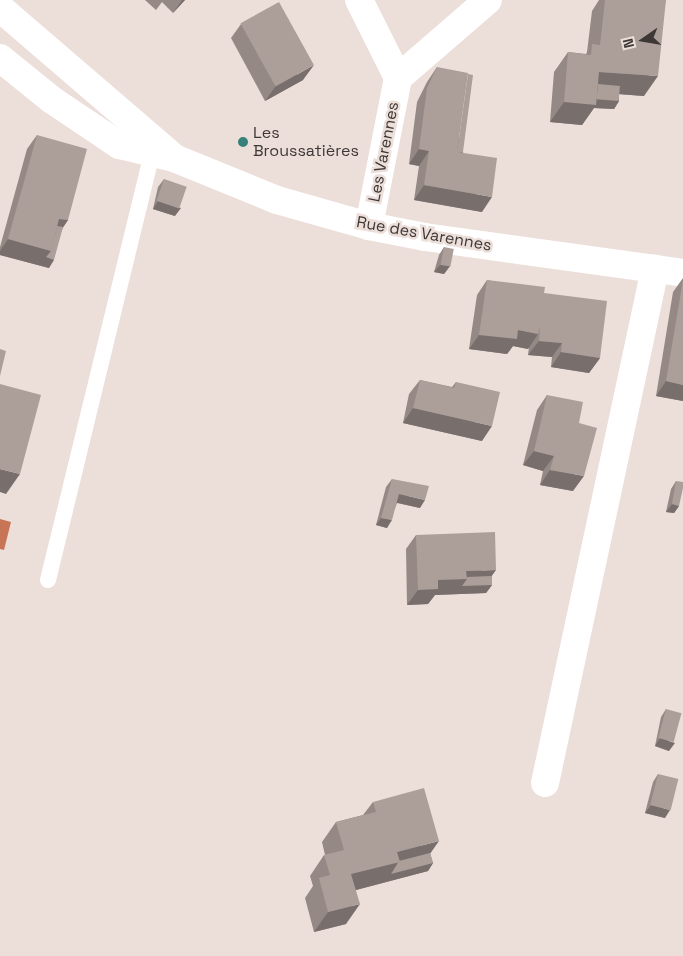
<!DOCTYPE html>
<meta charset="utf-8">
<style>
body{margin:0}
#map{position:relative;width:683px;height:956px;overflow:hidden;background:#ecded9;font-family:"Space Grotesk",sans-serif}
div>[style]{position:absolute}
.water>*{inset:0;background:#c87456}
.service>*{height:16px;margin:-8px;padding:0 8px;transform-origin:8px;border-radius:8px;background:#fff}
.minor>*{height:28px;margin:-14px;padding:0 14px;transform-origin:14px;border-radius:14px;background:#fff}
.wall>*{inset:0;background:#948984}
.shaded-wall>*{inset:0;background:#786f6c}
.building>*{inset:0;background:#ac9f9a;transform-origin:0 0}
.dots>*{width:14px;height:14px;translate:-50% -50%;box-sizing:border-box;border:2px solid #ecded9;border-radius:50%}
span{translate:-50% -50%;white-space:nowrap;text-align:center;line-height:1.15;-webkit-text-stroke:5px #ecded9;paint-order:stroke}
.poi-label{font-size:16px;color:#3d3735}
.left{translate:0 -50%;text-align:left}
.street-label{font-size:16px;color:#3d3735}
.north{position:absolute;left:618px;top:15px;width:50px;height:50px;-webkit-text-stroke:4px #ecded9;paint-order:stroke;rotate:257deg;font-size:14px;font-weight:700;line-height:20px;text-align:center;color:#3d3735}
.north::after{content:'';display:block;margin:auto;width:18px;height:22px;background:#3d3735;clip-path:polygon(50% 0,100% 100%,50% 72%,0 100%)}
</style>
<div id="map">
<div class="water">
<div style="clip-path:polygon(0 519px,11px 522px,4px 550px,0 549px)"></div>
</div>
<div class="service">
<div style="left:48px;top:580px;width:448px;rotate:-76.3deg"></div>
</div>
<div class="minor">
<div style="left:359px;top:0;width:87px;rotate:63.4deg"></div>
<div style="left:398px;top:78px;width:151px;rotate:101.1deg"></div>
<div style="left:0;top:8px;width:225px;rotate:40.7deg"></div>
<div style="left:0;top:58px;width:67px;rotate:38.9deg"></div>
<div style="left:52px;top:100px;width:81px;rotate:33.9deg"></div>
<div style="left:119px;top:145px;width:57px;rotate:13.3deg"></div>
<div style="left:174px;top:158px;width:111px;rotate:22.2deg"></div>
<div style="left:277px;top:200px;width:96px;rotate:15.8deg"></div>
<div style="left:369px;top:226px;width:57px;rotate:11.1deg"></div>
<div style="left:425px;top:237px;width:260px;rotate:7.9deg"></div>
<div style="left:398px;top:78px;width:119px;rotate:-40.9deg"></div>
<div style="left:545px;top:783px;width:526px;rotate:-77.92deg"></div>
</div>
<div class="wall">
<div style="clip-path:polygon(145px 0,185px 0,173px 13px,162px 2px,156px 10px)"></div>
<div style="clip-path:polygon(599px 0,666px 0,644px 96px,619px 94px,619px 101px,614px 109px,594px 108px,582px 125px,550px 122px,554px 72px,568px 52px,586px 54px,587px 52px,592px 11px)"></div>
<div style="clip-path:polygon(241px 24px,303px 80px,265px 101px,231px 38px)"></div>
<div style="clip-path:polygon(437px 67px,463px 152px,482px 212px,414px 200px,419px 166px,409px 164px,417px 102px,427px 82px)"></div>
<div style="clip-path:polygon(37px 135px,68px 220px,63px 227px,49px 268px,0 255px,0 247px,27px 149px)"></div>
<div style="clip-path:polygon(164px 179px,175px 216px,153px 209px,158px 187px)"></div>
<div style="clip-path:polygon(444px 247px,450px 266px,444px 274px,434px 272px,439px 255px)"></div>
<div style="clip-path:polygon(683px 278px,683px 401px,656px 396px,673px 292px)"></div>
<div style="clip-path:polygon(487px 280px,544px 293px,600px 358px,589px 373px,551px 367px,552px 357px,528px 355px,529px 347px,528px 349px,513px 346px,507px 354px,469px 349px,477px 295px)"></div>
<div style="clip-path:polygon(420px 380px,452px 387px,456px 382px,482px 441px,403px 423px,409px 394px)"></div>
<div style="clip-path:polygon(547px 395px,579px 423px,573px 491px,540px 485px,543px 471px,523px 465px,537px 410px)"></div>
<div style="clip-path:polygon(392px 479px,420px 508px,397px 503px,387px 528px,376px 525px,386px 487px)"></div>
<div style="clip-path:polygon(676px 481px,679px 506px,674px 513px,666px 512px,671px 489px)"></div>
<div style="clip-path:polygon(416px 535px,492px 576px,492px 585px,486px 593px,435px 595px,428px 604px,407px 605px,406px 549px)"></div>
<div style="clip-path:polygon(666px 709px,669px 751px,655px 746px,661px 717px)"></div>
<div style="clip-path:polygon(658px 774px,665px 818px,645px 813px,653px 782px)"></div>
<div style="clip-path:polygon(373px 802px,430px 853px,433px 863px,428px 871px,356px 890px,346px 924px,314px 932px,305px 898px,313px 886px,310px 876px,324px 855px,325px 855px,322px 842px,336px 822px,363px 815px)"></div>
</div>
<div class="shaded-wall">
<div style="clip-path:polygon(182px 0,185px 0,173px 13px)"></div>
<div style="clip-path:polygon(314px 65px,303px 80px,265px 101px,275px 87px)"></div>
<div style="clip-path:polygon(599px 72px,658px 76px,644px 96px,590px 92px)"></div>
<div style="clip-path:polygon(589px 99px,619px 101px,614px 109px,594px 108px,582px 125px,550px 122px,564px 102px)"></div>
<div style="clip-path:polygon(419px 149px,429px 151px,419px 166px,409px 164px)"></div>
<div style="clip-path:polygon(424px 185px,492px 197px,482px 212px,414px 200px)"></div>
<div style="clip-path:polygon(158px 201px,181px 208px,175px 216px,153px 209px)"></div>
<div style="clip-path:polygon(59px 219px,68px 220px,58px 235px,52px 234px)"></div>
<div style="clip-path:polygon(8px 239px,51px 251px,54px 260px,49px 268px,0 255px,0 251px)"></div>
<div style="clip-path:polygon(440px 265px,450px 266px,444px 274px,434px 272px)"></div>
<div style="clip-path:polygon(518px 330px,538px 334px,528px 349px,513px 346px,507px 354px,469px 349px,479px 335px)"></div>
<div style="clip-path:polygon(539px 341px,562px 343px,552px 357px,528px 355px)"></div>
<div style="clip-path:polygon(561px 352px,600px 358px,589px 373px,551px 367px)"></div>
<div style="clip-path:polygon(666px 381px,683px 385px,683px 401px,656px 396px)"></div>
<div style="clip-path:polygon(413px 408px,492px 426px,482px 441px,403px 423px)"></div>
<div style="clip-path:polygon(534px 451px,554px 456px,543px 471px,523px 465px)"></div>
<div style="clip-path:polygon(0 469px,20px 474px,6px 494px,0 492px)"></div>
<div style="clip-path:polygon(550px 470px,584px 476px,573px 491px,540px 485px)"></div>
<div style="clip-path:polygon(399px 494px,425px 500px,420px 508px,394px 502px)"></div>
<div style="clip-path:polygon(672px 504px,679px 506px,674px 513px,666px 512px)"></div>
<div style="clip-path:polygon(381px 518px,392px 520px,387px 528px,376px 525px)"></div>
<div style="clip-path:polygon(496px 570px,486px 584px,492px 585px,486px 593px,435px 595px,428px 604px,407px 605px,418px 590px,438px 580px,466px 571px)"></div>
<div style="clip-path:polygon(660px 738px,675px 743px,669px 751px,655px 746px)"></div>
<div style="clip-path:polygon(651px 805px,670px 810px,665px 818px,645px 813px)"></div>
<div style="clip-path:polygon(439px 841px,425px 861px,433px 863px,428px 871px,337px 895px,351px 874px,397px 852px)"></div>
<div style="clip-path:polygon(360px 904px,346px 924px,314px 932px,328px 912px)"></div>
</div>
<div class="building">
<div style="clip-path:polygon(605px 0,666px 0,658px 76px,599px 72px,596px 105px,564px 102px,568px 52px,591px 55px,592px 44px,600px 45px)"></div>
<div style="left:279px;top:2px;width:72px;height:44px;rotate:61deg"></div>
<div style="clip-path:polygon(437px 67px,468px 73px,457px 152px,497px 158px,492px 197px,424px 185px,429px 151px,419px 149px,427px 88px)"></div>
<div style="clip-path:polygon(468px 74px,473px 75px,463px 152px,457px 152px)"></div>
<div style="left:598px;top:84px;width:22px;height:15px;rotate:5deg"></div>
<div style="clip-path:polygon(37px 135px,87px 149px,68px 220px,59px 219px,51px 251px,8px 239px)"></div>
<div style="left:164px;top:179px;width:24px;height:23px;rotate:19deg"></div>
<div style="clip-path:polygon(57px 226px,63px 227px,54px 260px,46px 257px,51px 251px)"></div>
<div style="left:444px;top:247px;width:10px;height:18px;rotate:11deg"></div>
<div style="clip-path:polygon(487px 280px,545px 287px,544px 293px,607px 301px,600px 358px,561px 352px,562px 343px,539px 341px,540px 327px,538px 334px,518px 330px,517px 339px,479px 335px)"></div>
<div style="clip-path:polygon(683px 280px,683px 385px,666px 381px)"></div>
<div style="clip-path:polygon(0 349px,6px 351px,0 376px)"></div>
<div style="clip-path:polygon(420px 380px,454px 388px,456px 382px,500px 392px,492px 426px,413px 408px)"></div>
<div style="clip-path:polygon(0 384px,41px 395px,20px 474px,0 469px)"></div>
<div style="clip-path:polygon(547px 395px,583px 402px,579px 423px,597px 428px,584px 476px,550px 470px,554px 456px,534px 451px)"></div>
<div style="clip-path:polygon(392px 479px,429px 486px,425px 500px,399px 494px,392px 520px,381px 518px)"></div>
<div style="clip-path:polygon(676px 481px,683px 482px,683px 488px,679px 506px,672px 504px)"></div>
<div style="clip-path:polygon(495px 532px,496px 570px,466px 571px,467px 579px,438px 580px,438px 589px,418px 590px,416px 535px)"></div>
<div style="clip-path:polygon(492px 576px,492px 585px,462px 586px,467px 579px,467px 577px)"></div>
<div style="left:666px;top:709px;width:16px;height:30px;rotate:15deg"></div>
<div style="left:658px;top:774px;width:21px;height:32px;rotate:14deg"></div>
<div style="clip-path:polygon(424px 788px,439px 841px,397px 852px,400px 862px,351px 874px,360px 904px,328px 912px,319px 878px,330px 875px,324px 855px,344px 850px,336px 822px,376px 812px,373px 802px)"></div>
<div style="clip-path:polygon(430px 853px,433px 863px,391px 874px,399px 861px)"></div>
</div>
<div class="dots">
<div style="left:243px;top:142px;background:#38807c"></div>
</div>
<div class="poi-label">
<span class="left" style="left:253px;top:142px">Les<br>Broussatières</span>
</div>
<div class="street-label">
<span style="left:384px;top:152px;rotate:-79deg">Les Varennes</span>
<span style="left:424px;top:234px;rotate:10deg">Rue des Varennes</span>
</div>
<div class="north">N</div>
</div>
